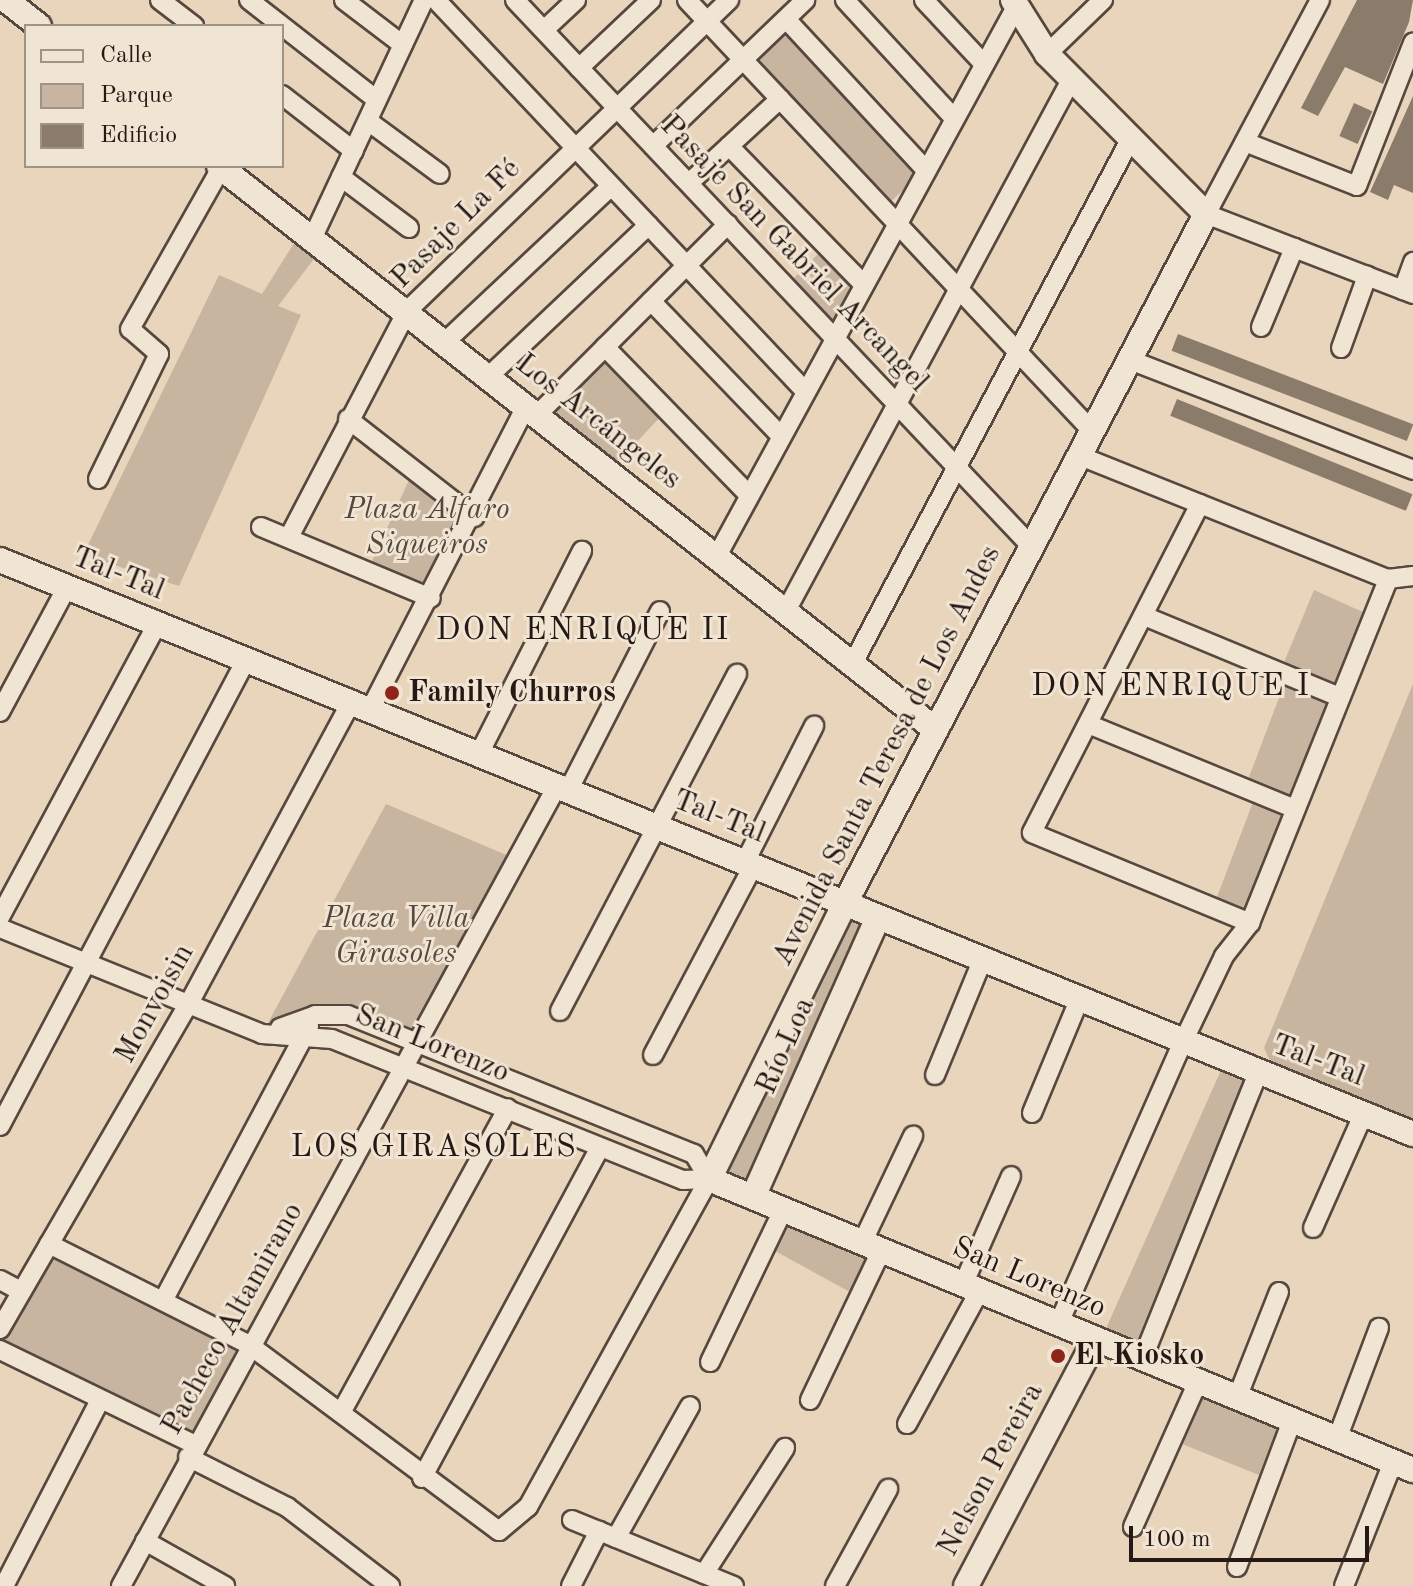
<!DOCTYPE html>
<meta charset="utf-8">
<style>
body{margin:0}
#map{position:relative;width:1413px;height:1586px;overflow:hidden;background:#e8d5bb;font-family:"Old Standard TT",serif}
div>[style]{position:absolute}
.green>*{inset:0;background:#c7b59f;transform-origin:0 0}
.building>*{inset:0;background:#8b7b6b;transform-origin:0 0}
.roads{filter:drop-shadow(2px 0 #56483e) drop-shadow(-2px 0 #56483e) drop-shadow(0 2px #56483e) drop-shadow(0 -2px #56483e)}
.minor>*{height:18px;margin:-9px;padding:0 9px;transform-origin:9px;border-radius:9px;background:#f0e4d3}
.tertiary>*{height:24px;margin:-12px;padding:0 12px;transform-origin:12px;border-radius:12px;background:#f0e4d3}
.dots>*{width:22px;height:22px;translate:-50% -50%;box-sizing:border-box;border:4px solid #f0e4d3;border-radius:50%}
span{translate:-50% -50%;white-space:nowrap;text-align:center;line-height:1.15;-webkit-text-stroke:6px #f0e4d3;paint-order:stroke}
.street-label{font-size:30px;color:#261915}
.park-label{font-size:30px;color:#56483e;font-style:italic}
.poi-label{font-size:30px;color:#261915;font-weight:700}
.left{translate:0 -50%;text-align:left}
.neighbourhood-label{font-size:32px;color:#261915;letter-spacing:2px}
.legend{position:absolute;left:24px;top:24px;width:260px;height:144px;box-sizing:border-box;background:#f0e4d3;border:2px solid #9f9387;margin:0;padding:10px 14px;list-style:none;font-size:24px;color:#261915}
.legend li{display:flex;align-items:center;gap:16px;height:40px}
.legend b{width:40px;border:2px solid #9f9387}
.scale{position:absolute;left:1129px;top:1526px;width:240px;height:36px;box-sizing:border-box;border:4px solid #261915;border-top:0;padding-left:10px;font-size:24px;line-height:28px;white-space:nowrap;color:#261915;-webkit-text-stroke:6px #f0e4d3;paint-order:stroke}
</style>
<div id="map">
<div class="green">
<div style="left:786px;top:19px;width:205px;height:59px;rotate:47deg"></div>
<div style="clip-path:polygon(296px 240px,317px 255px,278px 306px,301px 315px,179px 586px,83px 555px,219px 275px,262px 294px)"></div>
<div style="clip-path:polygon(825px 247px,857px 282px,833px 328px,790px 282px)"></div>
<div style="clip-path:polygon(605px 354px,663px 414px,615px 465px,549px 412px)"></div>
<div style="clip-path:polygon(414px 469px,474px 517px,431px 598px,368px 570px)"></div>
<div style="clip-path:polygon(1314px 590px,1365px 613px,1247px 909px,1217px 897px,1253px 802px,1249px 777px,1285px 682px,1285px 660px)"></div>
<div style="clip-path:polygon(1413px 684px,1413px 1124px,1273px 1067px,1264px 1048px)"></div>
<div style="clip-path:polygon(386px 804px,518px 860px,420px 1044px,348px 1015px,262px 1034px)"></div>
<div style="clip-path:polygon(852px 919px,868px 927px,753px 1197px,709px 1179px)"></div>
<div style="left:1226px;top:1059px;width:35px;height:310px;rotate:24deg"></div>
<div style="clip-path:polygon(783px 1210px,881px 1251px,859px 1297px,766px 1246px)"></div>
<div style="clip-path:polygon(49px 1244px,248px 1344px,196px 1445px,0 1350px,0 1329px)"></div>
<div style="left:1202px;top:1397px;width:84px;height:51px;rotate:22deg"></div>
</div>
<div class="building">
<div style="clip-path:polygon(1357px 0,1413px 0,1409px 22px,1383px 84px,1345px 67px,1318px 116px,1301px 108px)"></div>
<div style="clip-path:polygon(1413px 96px,1413px 193px,1394px 185px,1388px 200px,1370px 192px)"></div>
<div style="left:1354px;top:103px;width:20px;height:36px;rotate:24deg"></div>
<div style="left:1178px;top:334px;width:252px;height:18px;rotate:21deg"></div>
<div style="left:1177px;top:399px;width:254px;height:18px;rotate:22deg"></div>
</div>
<div class="roads">
<div class="minor">
<div style="left:160px;top:0;width:43px;rotate:37.4deg"></div>
<div style="left:249px;top:0;width:162px;rotate:38deg"></div>
<div style="left:344px;top:0;width:74px;rotate:37.3deg"></div>
<div style="left:436px;top:0;width:538px;rotate:46.66deg"></div>
<div style="left:515px;top:0;width:753px;rotate:46.62deg"></div>
<div style="left:687px;top:0;width:591px;rotate:46.78deg"></div>
<div style="left:845px;top:0;width:159px;rotate:47.3deg"></div>
<div style="left:924px;top:0;width:85px;rotate:46.9deg"></div>
<div style="left:1320px;top:0;width:242px;rotate:118deg"></div>
<div style="left:1206px;top:214px;width:222px;rotate:21.1deg"></div>
<div style="left:786px;top:19px;width:205px;rotate:47.2deg"></div>
<div style="left:544px;top:30px;width:44px;rotate:-43.2deg"></div>
<div style="left:1047px;top:54px;width:78px;rotate:-44deg"></div>
<div style="left:579px;top:68px;width:99px;rotate:-43.4deg"></div>
<div style="left:282px;top:95px;width:91px;rotate:37.9deg"></div>
<div style="left:368px;top:121px;width:89px;rotate:36.4deg"></div>
<div style="left:1245px;top:142px;width:120px;rotate:21.4deg"></div>
<div style="left:1357px;top:186px;width:154px;rotate:-68.6deg"></div>
<div style="left:653px;top:146px;width:211px;rotate:-43.8deg"></div>
<div style="left:729px;top:146px;width:192px;rotate:45.8deg"></div>
<div style="left:341px;top:177px;width:85px;rotate:36.9deg"></div>
<div style="left:689px;top:183px;width:124px;rotate:-42.7deg"></div>
<div style="left:312px;top:239px;width:264px;rotate:-64.9deg"></div>
<div style="left:1403px;top:290px;width:30px;rotate:-70deg"></div>
<div style="left:651px;top:301px;width:187px;rotate:46.1deg"></div>
<div style="left:1261px;top:327px;width:86px;rotate:-67.3deg"></div>
<div style="left:444px;top:343px;width:229px;rotate:-43.2deg"></div>
<div style="left:605px;top:347px;width:206px;rotate:45.8deg"></div>
<div style="left:1341px;top:348px;width:77px;rotate:-70.1deg"></div>
<div style="left:1130px;top:360px;width:304px;rotate:21.2deg"></div>
<div style="left:488px;top:377px;width:221px;rotate:-43.4deg"></div>
<div style="left:537px;top:415px;width:270px;rotate:-45deg"></div>
<div style="left:348px;top:419px;width:160px;rotate:37.9deg"></div>
<div style="left:1080px;top:456px;width:332px;rotate:21.8deg"></div>
<div style="left:1388px;top:579px;width:25px;rotate:-7deg"></div>
<div style="left:98px;top:479px;width:139px;rotate:-64deg"></div>
<div style="left:159px;top:354px;width:38px;rotate:-139deg"></div>
<div style="left:130px;top:329px;width:185px;rotate:-60.5deg"></div>
<div style="left:1200px;top:504px;width:369px;rotate:117.1deg"></div>
<div style="left:1032px;top:833px;width:236px;rotate:22.4deg"></div>
<div style="left:261px;top:527px;width:184px;rotate:22.7deg"></div>
<div style="left:289px;top:537px;width:255px;rotate:-62.4deg"></div>
<div style="left:407px;top:311px;width:448px;rotate:-44deg"></div>
<div style="left:717px;top:556px;width:627px;rotate:-61.43deg"></div>
<div style="left:786px;top:611px;width:603px;rotate:-61.78deg"></div>
<div style="left:1144px;top:616px;width:212px;rotate:22.5deg"></div>
<div style="left:853px;top:663px;width:590px;rotate:-62.09deg"></div>
<div style="left:370px;top:710px;width:341px;rotate:-62.8deg"></div>
<div style="left:0;top:712px;width:142px;rotate:-61.8deg"></div>
<div style="left:1088px;top:724px;width:224px;rotate:22.3deg"></div>
<div style="left:479px;top:754px;width:228px;rotate:-63.1deg"></div>
<div style="left:568px;top:791px;width:202px;rotate:-62.9deg"></div>
<div style="left:745px;top:862px;width:153px;rotate:-63.1deg"></div>
<div style="left:0;top:917px;width:332px;rotate:-61.8deg"></div>
<div style="left:0;top:928px;width:283px;rotate:22deg"></div>
<div style="left:262px;top:1034px;width:70px;rotate:4.1deg"></div>
<div style="left:332px;top:1039px;width:378px;rotate:21.9deg"></div>
<div style="left:683px;top:1180px;width:26px;rotate:-2deg"></div>
<div style="left:560px;top:1011px;width:381px;rotate:-62.3deg"></div>
<div style="left:280px;top:1028px;width:37px;rotate:-20deg"></div>
<div style="left:315px;top:1015px;width:33px"></div>
<div style="left:348px;top:1015px;width:373px;rotate:21.9deg"></div>
<div style="left:694px;top:1154px;width:29px;rotate:59deg"></div>
<div style="left:653px;top:1055px;width:214px;rotate:-62.1deg"></div>
<div style="left:935px;top:1075px;width:123px;rotate:-67.6deg"></div>
<div style="left:1032px;top:1113px;width:122px;rotate:-67.4deg"></div>
<div style="left:0;top:1126px;width:527px;rotate:-62.17deg"></div>
<div style="left:1313px;top:1228px;width:126px;rotate:-66.1deg"></div>
<div style="left:862px;top:1243px;width:119px;rotate:-64.5deg"></div>
<div style="left:49px;top:1244px;width:223px;rotate:26.7deg"></div>
<div style="left:248px;top:1344px;width:313px;rotate:36.7deg"></div>
<div style="left:499px;top:1531px;width:38px;rotate:-40deg"></div>
<div style="left:528px;top:1507px;width:375px;rotate:-61.1deg"></div>
<div style="left:0;top:1280px;width:24px;rotate:28deg"></div>
<div style="left:963px;top:1285px;width:119px;rotate:-66.2deg"></div>
<div style="left:164px;top:1299px;width:309px;rotate:-62deg"></div>
<div style="left:1058px;top:1325px;width:309px;rotate:-66.2deg"></div>
<div style="left:1183px;top:1042px;width:95px;rotate:-64.5deg"></div>
<div style="left:1224px;top:956px;width:42px;rotate:-51.8deg"></div>
<div style="left:1250px;top:923px;width:371px;rotate:-68.1deg"></div>
<div style="left:0;top:1329px;width:375px;rotate:-59.9deg"></div>
<div style="left:188px;top:1005px;width:344px;rotate:-61.7deg"></div>
<div style="left:0;top:1350px;width:218px;rotate:25.9deg"></div>
<div style="left:1142px;top:1360px;width:310px;rotate:-68deg"></div>
<div style="left:710px;top:1362px;width:169px;rotate:-64.3deg"></div>
<div style="left:1237px;top:1398px;width:114px;rotate:-68.4deg"></div>
<div style="left:810px;top:1400px;width:165px;rotate:-64.5deg"></div>
<div style="left:342px;top:1411px;width:345px;rotate:-61.3deg"></div>
<div style="left:907px;top:1424px;width:150px;rotate:-61.4deg"></div>
<div style="left:1337px;top:1439px;width:119px;rotate:-69.3deg"></div>
<div style="left:188px;top:1457px;width:111px;rotate:26.8deg"></div>
<div style="left:287px;top:1507px;width:130px;rotate:37.5deg"></div>
<div style="left:422px;top:1478px;width:375px;rotate:-61.7deg"></div>
<div style="left:572px;top:1520px;width:175px;rotate:22.2deg"></div>
<div style="left:1133px;top:1527px;width:159px;rotate:-65.9deg"></div>
<div style="left:616px;top:1538px;width:151px;rotate:-60.7deg"></div>
<div style="left:145px;top:1541px;width:92px;rotate:29.4deg"></div>
<div style="left:1237px;top:1567px;width:156px;rotate:-69.4deg"></div>
<div style="left:704px;top:1574px;width:150px;rotate:-57.3deg"></div>
<div style="left:4px;top:1586px;width:207px;rotate:-62.7deg"></div>
<div style="left:121px;top:1586px;width:911px;rotate:-61.41deg"></div>
<div style="left:571px;top:1586px;width:62px;rotate:-63deg"></div>
<div style="left:835px;top:1586px;width:111px;rotate:-61.3deg"></div>
<div style="left:1344px;top:1586px;width:133px;rotate:-68.4deg"></div>
</div>
<div class="tertiary">
<div style="left:6px;top:0;width:42px;rotate:38.2deg"></div>
<div style="left:1013px;top:0;width:64px;rotate:57.8deg"></div>
<div style="left:1047px;top:54px;width:226px;rotate:45.2deg"></div>
<div style="left:1206px;top:214px;width:778px;rotate:117.65deg"></div>
<div style="left:845px;top:903px;width:308px;rotate:116.2deg"></div>
<div style="left:709px;top:1179px;width:762px;rotate:22.46deg"></div>
<div style="left:219px;top:166px;width:912px;rotate:38.19deg"></div>
<div style="left:0;top:560px;width:1525px;rotate:22.11deg"></div>
<div style="left:753px;top:1197px;width:303px;rotate:-65.9deg"></div>
<div style="left:966px;top:1586px;width:278px;rotate:-62.3deg"></div>
</div>
</div>
<div class="dots">
<div style="left:392px;top:693px;background:#8f2418"></div>
<div style="left:1058px;top:1356px;background:#8f2418"></div>
</div>
<div class="street-label">
<span style="left:456px;top:224px;rotate:-45deg">Pasaje La Fé</span>
<span style="left:794px;top:254px;rotate:46deg">Pasaje San Gabriel Arcangel</span>
<span style="left:598px;top:422px;rotate:38deg">Los Arcángeles</span>
<span style="left:118px;top:574px;rotate:22deg">Tal-Tal</span>
<span style="left:887px;top:756px;rotate:-63deg">Avenida Santa Teresa de Los Andes</span>
<span style="left:719px;top:817px;rotate:22deg">Tal-Tal</span>
<span style="left:155px;top:1004px;rotate:-61deg">Monvoisin</span>
<span style="left:432px;top:1044px;rotate:22deg">San Lorenzo</span>
<span style="left:786px;top:1046px;rotate:-66deg">Río Loa</span>
<span style="left:1318px;top:1061px;rotate:21deg">Tal-Tal</span>
<span style="left:1029px;top:1278px;rotate:23deg">San Lorenzo</span>
<span style="left:233px;top:1319px;rotate:-61deg">Pacheco Altamirano</span>
<span style="left:991px;top:1470px;rotate:-62deg">Nelson Pereira</span>
</div>
<div class="park-label">
<span style="left:427px;top:527px">Plaza Alfaro<br>Siqueiros</span>
<span style="left:396px;top:936px">Plaza Villa<br>Girasoles</span>
</div>
<div class="poi-label">
<span class="left" style="left:408px;top:693px">Family Churros</span>
<span class="left" style="left:1074px;top:1356px">El Kiosko</span>
</div>
<div class="neighbourhood-label">
<span style="left:583px;top:631px">DON ENRIQUE II</span>
<span style="left:1171px;top:687px">DON ENRIQUE I</span>
<span style="left:434px;top:1148px">LOS GIRASOLES</span>
</div>
<ul class="legend">
<li><b style="height:10px;background:#f0e4d3"></b>Calle</li>
<li><b style="height:22px;background:#c7b59f"></b>Parque</li>
<li><b style="height:22px;background:#8b7b6b"></b>Edificio</li>
</ul>
<div class="scale">100 m</div>
</div>
